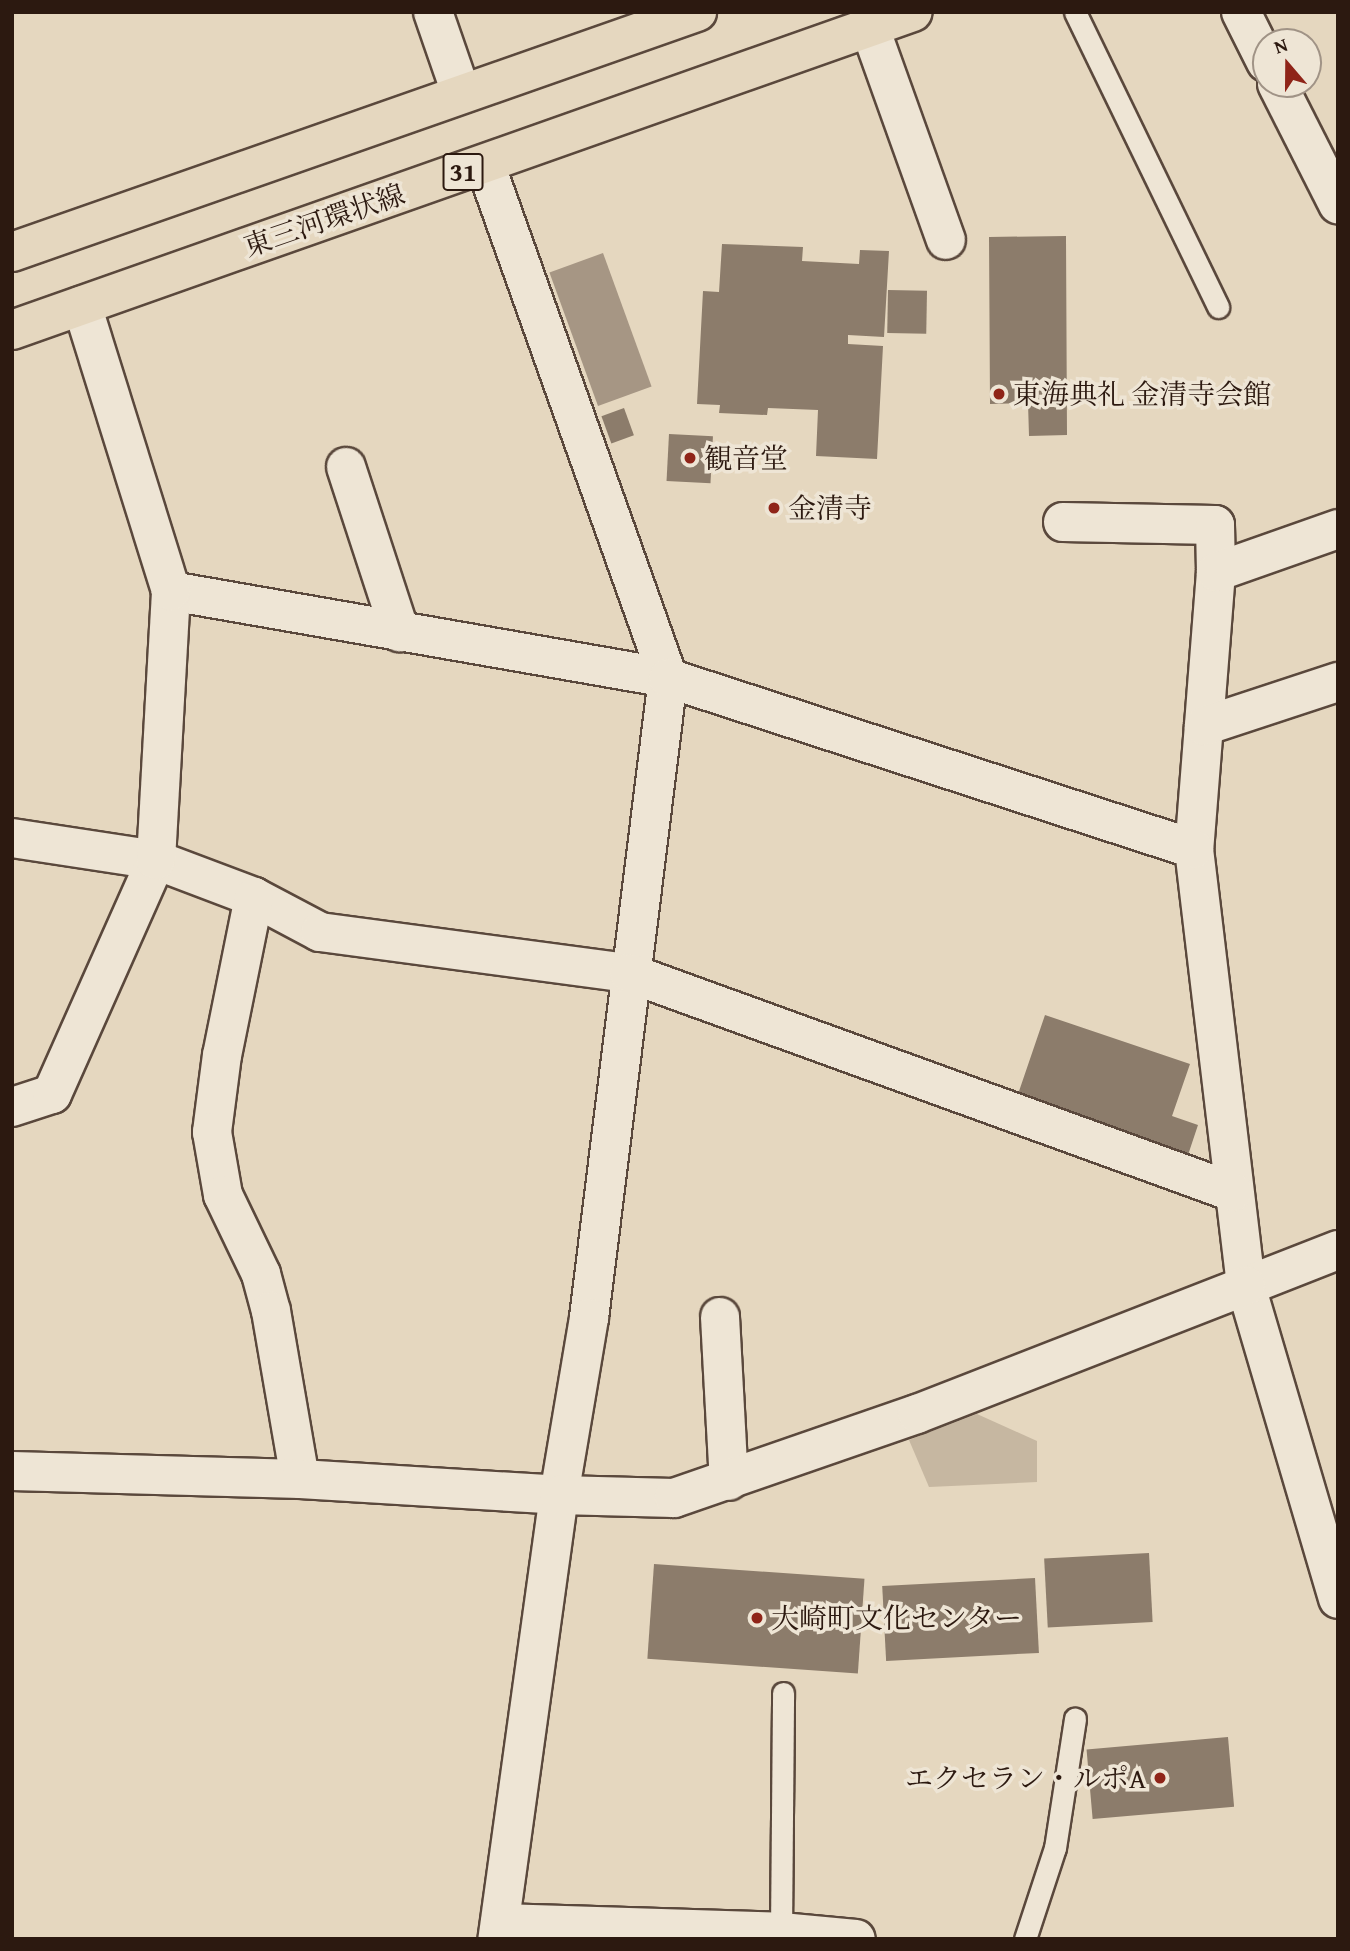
<!DOCTYPE html>
<meta charset="utf-8">
<style>
body{margin:0}
#map{position:relative;width:1350px;height:1951px;overflow:hidden;background:#e5d7bf;font-family:"Gentium Book Plus","Noto Serif JP",serif}
div>[style]{position:absolute}
.green>*{inset:0;background:#c6b7a1}
.water>*{inset:0;background:#a69684;transform-origin:0 0}
.building>*{inset:0;background:#8c7c6b;transform-origin:0 0}
.roads{filter:drop-shadow(2px 0 #5a483c) drop-shadow(-2px 0 #5a483c) drop-shadow(0 2px #5a483c) drop-shadow(0 -2px #5a483c)}
.service>*{height:21px;margin:-10.5px;padding:0 10.5px;transform-origin:10.5px;border-radius:10.5px;background:#eee5d5}
.minor>*{height:38px;margin:-19px;padding:0 19px;transform-origin:19px;border-radius:19px;background:#eee5d5}
.tertiary>*{height:38px;margin:-19px;padding:0 19px;transform-origin:19px;border-radius:19px;background:#eee5d5}
.primary>*{height:38px;margin:-19px;padding:0 19px;transform-origin:19px;border-radius:19px;background:#e5d7bf}
.dots>*{width:19px;height:19px;translate:-50% -50%;box-sizing:border-box;border:4px solid #eee5d5;border-radius:50%}
span{translate:-50% -50%;white-space:nowrap;text-align:center;line-height:1.15;-webkit-text-stroke:7px #eee5d5;paint-order:stroke}
.shield-label span{padding:2px 5px;background:#eee5d5;border:2px solid;border-radius:5px;-webkit-text-stroke-width:0}
.shield-label{font-size:26px;color:#2c1910;font-weight:700}
.street-label{font-size:28px;color:#2c1910}
.poi-label{font-size:28px;color:#2c1910}
.left{translate:0 -50%;text-align:left}
.right{translate:-100% -50%;text-align:right}
.frame{position:absolute;inset:0;border:14px solid #2c1910;pointer-events:none}
.north{position:absolute;left:1252px;top:28px;width:70px;height:70px;box-sizing:border-box;background:#eee5d5;border:2px solid #a09386;border-radius:50%;rotate:340deg;font-size:19px;font-weight:700;line-height:28px;text-align:center;color:#2c1910}
.north::after{content:'';display:block;margin:auto;width:24px;height:32px;background:#8f2418;clip-path:polygon(50% 0,100% 100%,50% 72%,0 100%)}
</style>
<div id="map">
<div class="green">
<div style="clip-path:polygon(977px 1414px,1037px 1441px,1037px 1482px,929px 1487px,909px 1440px)"></div>
</div>
<div class="water">
<div style="left:603px;top:253px;width:142px;height:57px;rotate:70deg"></div>
</div>
<div class="building">
<div style="clip-path:polygon(1066px 236px,1067px 435px,1029px 436px,1028px 403px,990px 404px,989px 237px)"></div>
<div style="clip-path:polygon(722px 244px,803px 247px,802px 261px,859px 264px,860px 250px,889px 251px,884px 337px,848px 335px,848px 344px,883px 346px,877px 459px,816px 456px,818px 410px,768px 408px,767px 415px,719px 413px,720px 405px,697px 404px,703px 291px,719px 292px)"></div>
<div style="left:888px;top:290px;width:39px;height:43px;rotate:1deg"></div>
<div style="left:624px;top:408px;width:29px;height:24px;rotate:70deg"></div>
<div style="left:669px;top:434px;width:44px;height:47px;rotate:3deg"></div>
<div style="clip-path:polygon(1045px 1015px,1190px 1064px,1172px 1116px,1198px 1125px,1186px 1161px,1015px 1103px)"></div>
<div style="left:1149px;top:1553px;width:69px;height:105px;rotate:87deg"></div>
<div style="left:654px;top:1564px;width:211px;height:95px;rotate:4deg"></div>
<div style="left:1035px;top:1578px;width:75px;height:153px;rotate:87deg"></div>
<div style="left:1228px;top:1737px;width:70px;height:142px;rotate:85deg"></div>
</div>
<div class="roads">
<div class="service">
<div style="left:1075px;top:12px;width:328px;rotate:64.1deg"></div>
<div style="left:781px;top:1932px;width:239px;rotate:-89.5deg"></div>
<div style="left:1025px;top:1939px;width:96px;rotate:-71.8deg"></div>
<div style="left:1055px;top:1848px;width:131px;rotate:-81.2deg"></div>
</div>
<div class="minor">
<div style="left:433px;top:12px;width:86px;rotate:70.9deg"></div>
<div style="left:870px;top:28px;width:225px;rotate:70.3deg"></div>
<div style="left:485px;top:164px;width:546px;rotate:70.4deg"></div>
<div style="left:668px;top:678px;width:645px;rotate:97.04deg"></div>
<div style="left:589px;top:1318px;width:180px;rotate:99.6deg"></div>
<div style="left:559px;top:1495px;width:448px;rotate:97.9deg"></div>
<div style="left:346px;top:467px;width:174px;rotate:71.9deg"></div>
<div style="left:1063px;top:522px;width:152px;rotate:1.1deg"></div>
<div style="left:1215px;top:525px;width:47px;rotate:88.8deg"></div>
<div style="left:1216px;top:572px;width:278px;rotate:94.5deg"></div>
<div style="left:1194px;top:849px;width:440px;rotate:83.2deg"></div>
<div style="left:1246px;top:1286px;width:326px;rotate:73.6deg"></div>
<div style="left:1216px;top:572px;width:129px;rotate:-19.4deg"></div>
<div style="left:171px;top:591px;width:505px;rotate:9.93deg"></div>
<div style="left:668px;top:678px;width:553px;rotate:18.01deg"></div>
<div style="left:1204px;top:726px;width:141px;rotate:-18.2deg"></div>
<div style="left:12px;top:838px;width:146px;rotate:8.7deg"></div>
<div style="left:156px;top:860px;width:105px;rotate:20.7deg"></div>
<div style="left:254px;top:897px;width:75px;rotate:27.9deg"></div>
<div style="left:320px;top:932px;width:312px;rotate:7.6deg"></div>
<div style="left:629px;top:973px;width:642px;rotate:19.93deg"></div>
<div style="left:254px;top:897px;width:161px;rotate:101.4deg"></div>
<div style="left:222px;top:1055px;width:78px;rotate:97.4deg"></div>
<div style="left:212px;top:1132px;width:64px;rotate:80.1deg"></div>
<div style="left:223px;top:1195px;width:88px;rotate:64.3deg"></div>
<div style="left:261px;top:1274px;width:38px;rotate:75deg"></div>
<div style="left:271px;top:1311px;width:170px;rotate:80.2deg"></div>
<div style="left:12px;top:1107px;width:42px;rotate:-18deg"></div>
<div style="left:52px;top:1094px;width:256px;rotate:-66deg"></div>
<div style="left:156px;top:860px;width:269px;rotate:-86.8deg"></div>
<div style="left:171px;top:591px;width:299px;rotate:-107.3deg"></div>
<div style="left:1246px;top:1286px;width:99px;rotate:-21.4deg"></div>
<div style="left:720px;top:1317px;width:164px;rotate:86.9deg"></div>
<div style="left:500px;top:1923px;width:281px;rotate:1.8deg"></div>
<div style="left:781px;top:1932px;width:75px;rotate:5.3deg"></div>
</div>
<div class="tertiary">
<div style="left:1241px;top:12px;width:56px;rotate:63.4deg"></div>
<div style="left:1277px;top:84px;width:135px;rotate:63.1deg"></div>
<div style="left:12px;top:1471px;width:288px;rotate:1.6deg"></div>
<div style="left:300px;top:1479px;width:259px;rotate:3.5deg"></div>
<div style="left:559px;top:1495px;width:115px;rotate:1.5deg"></div>
<div style="left:674px;top:1498px;width:257px;rotate:-19.1deg"></div>
<div style="left:917px;top:1414px;width:353px;rotate:-21.3deg"></div>
</div>
<div class="primary">
<div style="left:12px;top:252px;width:726px;rotate:-19.31deg"></div>
<div style="left:12px;top:330px;width:955px;rotate:-19.44deg"></div>
</div>
</div>
<div class="dots">
<div style="left:999px;top:394px;background:#8f2418"></div>
<div style="left:690px;top:458px;background:#8f2418"></div>
<div style="left:774px;top:508px;background:#8f2418"></div>
<div style="left:757px;top:1618px;background:#8f2418"></div>
<div style="left:1160px;top:1778px;background:#8f2418"></div>
</div>
<div class="shield-label">
<span style="left:463px;top:172px">31</span>
</div>
<div class="street-label">
<span style="left:324px;top:220px;rotate:-19deg">東三河環状線</span>
</div>
<div class="poi-label">
<span class="left" style="left:1013px;top:394px">東海典礼 金清寺会館</span>
<span class="left" style="left:704px;top:458px">観音堂</span>
<span class="left" style="left:788px;top:508px">金清寺</span>
<span class="left" style="left:771px;top:1618px">大崎町文化センター</span>
<span class="right" style="left:1146px;top:1778px">エクセラン・ルポA</span>
</div>
<div class="frame"></div>
<div class="north">N</div>
</div>
